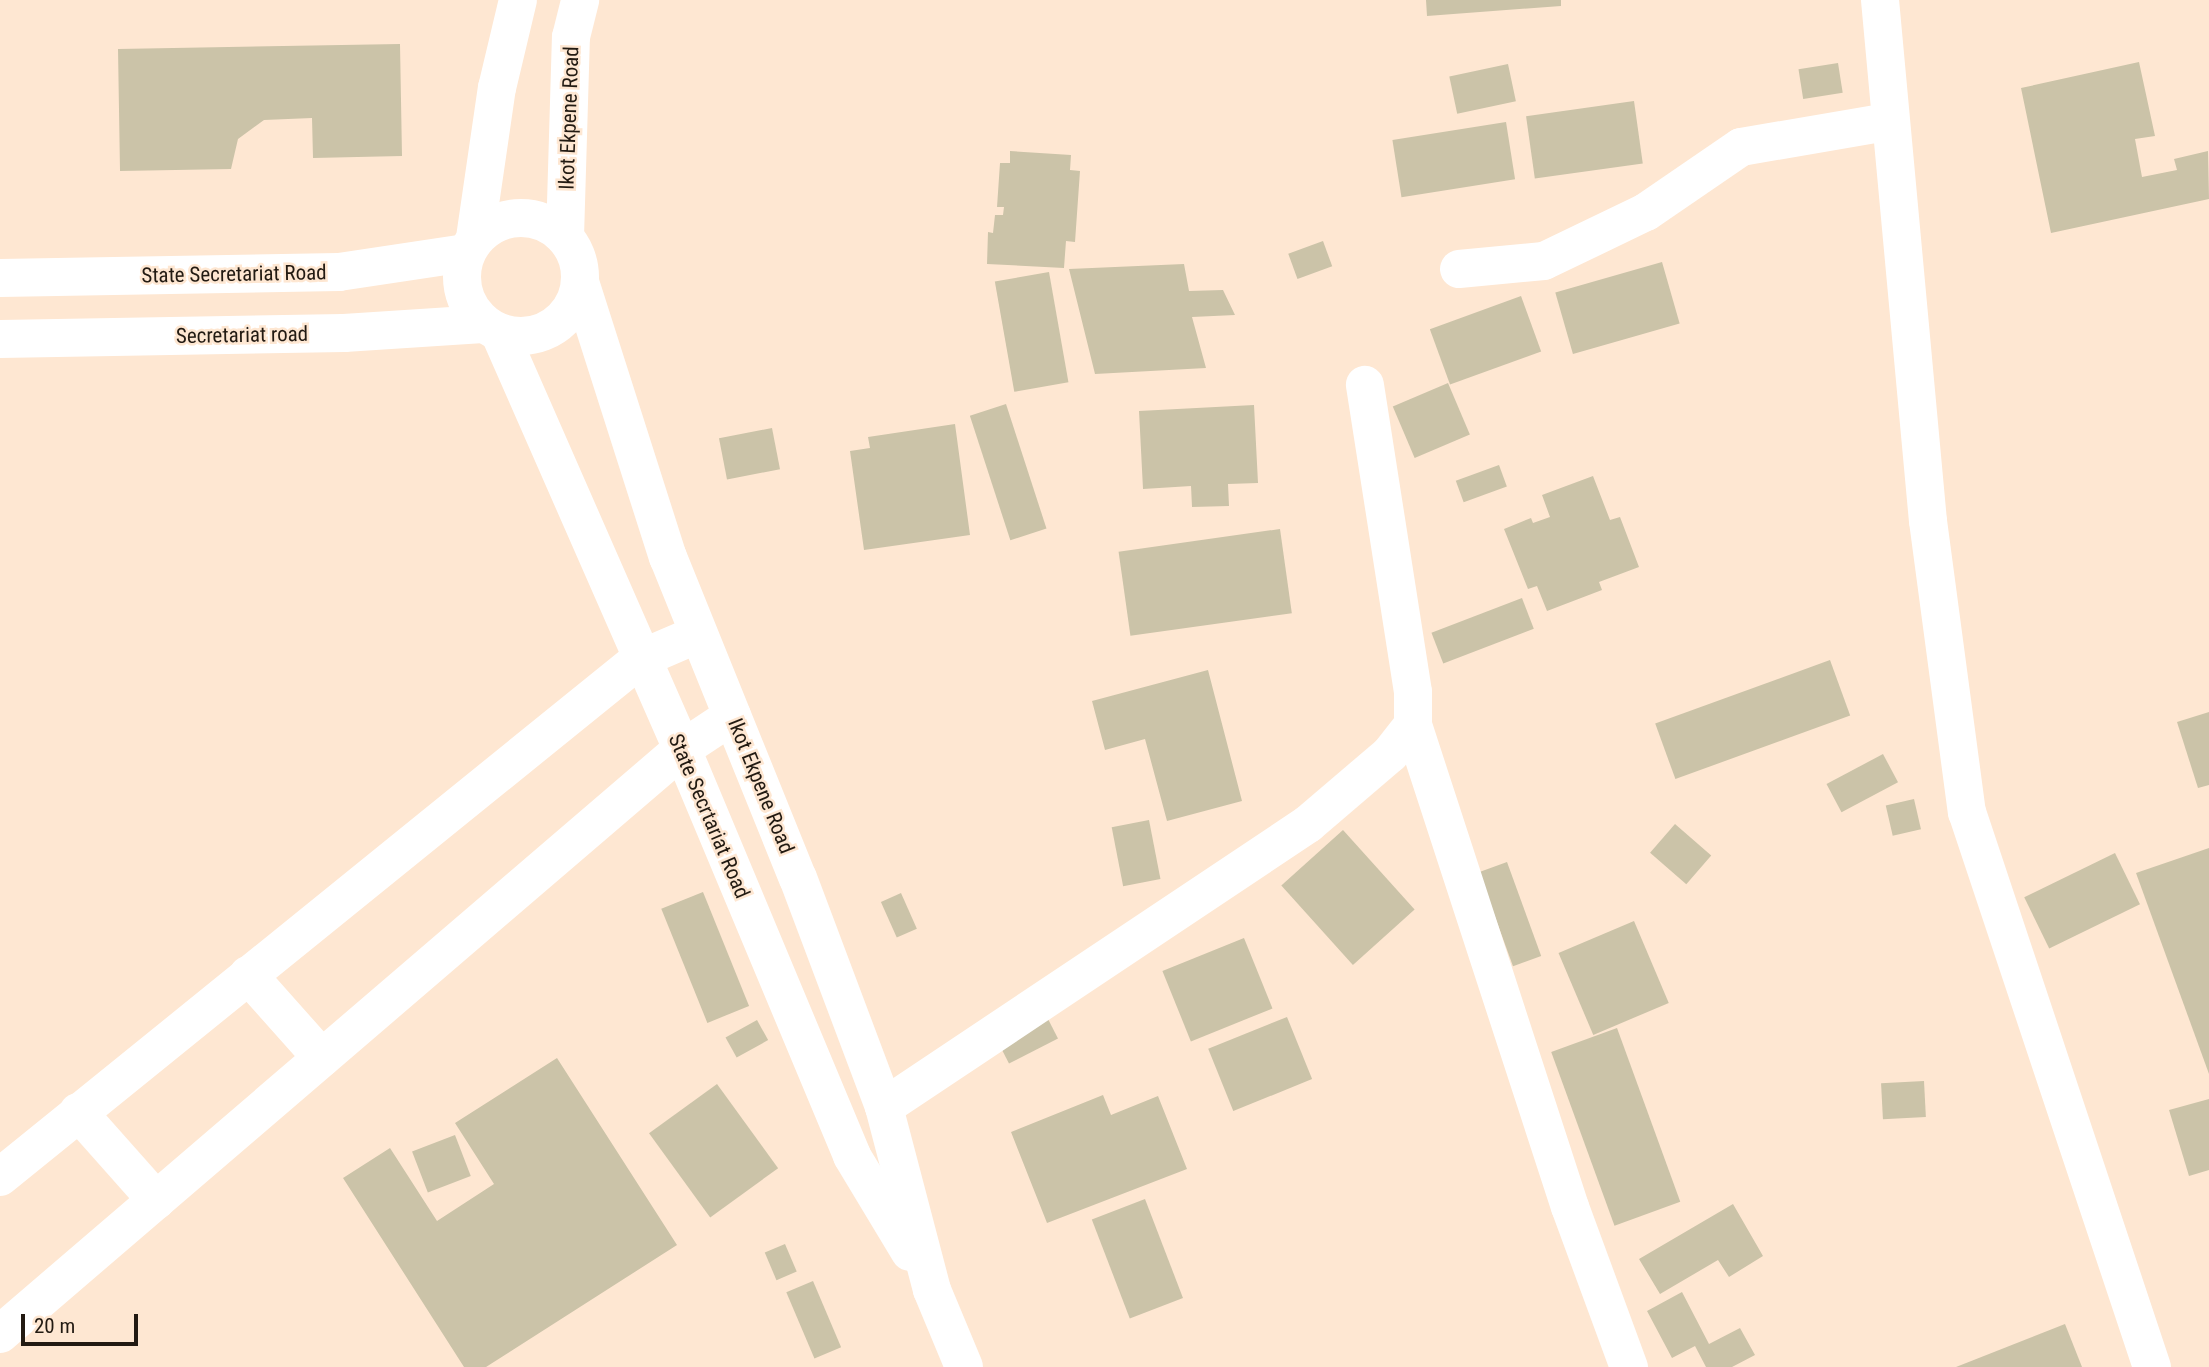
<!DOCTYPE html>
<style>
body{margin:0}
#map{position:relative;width:2209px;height:1367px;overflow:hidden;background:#fee7d2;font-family:"Roboto Condensed",sans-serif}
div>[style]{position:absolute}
.building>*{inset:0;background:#cbc3a8;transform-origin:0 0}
.minor>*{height:38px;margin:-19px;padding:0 19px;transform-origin:19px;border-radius:19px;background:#fff}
.minor>.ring{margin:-19px;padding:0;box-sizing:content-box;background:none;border:38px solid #fff;border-radius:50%}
span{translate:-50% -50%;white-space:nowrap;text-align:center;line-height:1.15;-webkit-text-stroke:5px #fee7d2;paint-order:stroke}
.street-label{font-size:21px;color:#221a12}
.scale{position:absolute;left:21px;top:1314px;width:117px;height:32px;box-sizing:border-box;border:4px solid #221a12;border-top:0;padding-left:9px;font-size:21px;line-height:24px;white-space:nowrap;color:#221a12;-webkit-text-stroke:5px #fee7d2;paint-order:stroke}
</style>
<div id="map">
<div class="building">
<div style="clip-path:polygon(1426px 0,1561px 0,1561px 6px,1427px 16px)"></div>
<div style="clip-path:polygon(400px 44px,402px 156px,313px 158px,312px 118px,264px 120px,238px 139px,231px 169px,120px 171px,118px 49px)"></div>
<div style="clip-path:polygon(2139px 62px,2155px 136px,2135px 139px,2142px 177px,2177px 170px,2174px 159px,2208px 151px,2209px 199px,2051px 233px,2021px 88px)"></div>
<div style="left:1838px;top:63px;width:30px;height:40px;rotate:81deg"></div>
<div style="left:1508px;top:64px;width:38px;height:60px;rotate:78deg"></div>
<div style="left:1634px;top:101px;width:63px;height:109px;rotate:82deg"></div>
<div style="left:1506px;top:122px;width:58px;height:115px;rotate:81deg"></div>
<div style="clip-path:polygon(1010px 151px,1071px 155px,1070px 170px,1080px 171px,1075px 242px,1066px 241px,1064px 268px,987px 264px,988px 232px,993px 233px,995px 215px,1003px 215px,1004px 207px,997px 207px,1000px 163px,1010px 163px)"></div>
<div style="left:1323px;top:241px;width:27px;height:37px;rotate:70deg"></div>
<div style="left:1662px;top:262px;width:64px;height:111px;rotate:74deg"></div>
<div style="clip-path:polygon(1184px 264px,1189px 291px,1223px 290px,1235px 315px,1192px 317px,1206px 368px,1095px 374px,1069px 269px)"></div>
<div style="left:1049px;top:272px;width:112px;height:55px;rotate:80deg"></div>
<div style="left:1521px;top:296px;width:59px;height:97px;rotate:70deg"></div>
<div style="left:1448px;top:383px;width:56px;height:60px;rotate:67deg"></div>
<div style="left:1006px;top:404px;width:131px;height:38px;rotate:72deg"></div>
<div style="clip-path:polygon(1254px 405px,1258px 483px,1228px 484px,1229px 506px,1192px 507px,1191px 486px,1143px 489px,1139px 411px)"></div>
<div style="clip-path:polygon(955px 424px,970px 535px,864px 550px,850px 451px,870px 448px,868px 437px)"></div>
<div style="left:772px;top:428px;width:42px;height:54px;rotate:79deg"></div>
<div style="left:1499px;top:465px;width:23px;height:46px;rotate:70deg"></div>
<div style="clip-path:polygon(1593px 476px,1610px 520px,1620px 517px,1639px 567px,1599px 582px,1602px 590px,1547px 611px,1537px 586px,1528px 589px,1504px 529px,1531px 518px,1533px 523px,1550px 517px,1542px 495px)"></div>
<div style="left:1280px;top:529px;width:85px;height:163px;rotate:82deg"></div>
<div style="left:1522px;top:598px;width:33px;height:97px;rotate:69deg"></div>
<div style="left:1830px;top:660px;width:59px;height:186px;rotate:70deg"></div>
<div style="clip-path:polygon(1208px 670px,1242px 801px,1167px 821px,1145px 739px,1105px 750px,1092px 701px)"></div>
<div style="clip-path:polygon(2209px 712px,2209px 785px,2198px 788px,2177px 722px)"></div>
<div style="left:1883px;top:754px;width:32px;height:64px;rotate:62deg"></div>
<div style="left:1914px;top:799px;width:31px;height:29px;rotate:77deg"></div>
<div style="left:1149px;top:820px;width:60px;height:38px;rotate:79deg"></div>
<div style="left:1675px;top:824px;width:48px;height:38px;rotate:41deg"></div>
<div style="left:1343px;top:830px;width:107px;height:83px;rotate:48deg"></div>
<div style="clip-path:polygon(2209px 848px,2209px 1074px,2136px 873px)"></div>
<div style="left:2115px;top:853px;width:57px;height:101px;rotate:64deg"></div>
<div style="left:1507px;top:862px;width:100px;height:30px;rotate:70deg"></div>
<div style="left:703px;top:892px;width:123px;height:45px;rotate:68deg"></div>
<div style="left:901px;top:893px;width:39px;height:22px;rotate:66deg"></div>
<div style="left:1634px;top:921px;width:89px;height:82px;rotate:67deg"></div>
<div style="left:1244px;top:938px;width:76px;height:88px;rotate:68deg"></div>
<div style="left:1287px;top:1017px;width:67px;height:85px;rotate:68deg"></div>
<div style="left:1048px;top:1019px;width:22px;height:55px;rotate:63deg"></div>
<div style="left:757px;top:1020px;width:23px;height:36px;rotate:61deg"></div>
<div style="left:1617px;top:1028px;width:185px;height:70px;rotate:70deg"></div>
<div style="clip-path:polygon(557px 1058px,677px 1245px,486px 1367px,464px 1367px,343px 1178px,390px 1148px,437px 1221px,494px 1184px,455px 1123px)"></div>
<div style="left:1924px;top:1081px;width:36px;height:43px;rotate:87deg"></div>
<div style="left:717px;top:1084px;width:104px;height:84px;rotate:54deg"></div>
<div style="clip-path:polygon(1103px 1095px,1111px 1115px,1158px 1096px,1187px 1169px,1047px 1223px,1011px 1132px)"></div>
<div style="clip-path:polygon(2209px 1099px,2209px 1170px,2189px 1176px,2169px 1110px)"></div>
<div style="left:455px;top:1135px;width:44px;height:46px;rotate:69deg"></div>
<div style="left:1145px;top:1199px;width:106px;height:57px;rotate:69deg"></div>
<div style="clip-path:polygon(1733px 1204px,1763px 1256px,1729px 1277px,1718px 1260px,1660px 1294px,1639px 1259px)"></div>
<div style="left:785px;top:1244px;width:30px;height:22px;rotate:67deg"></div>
<div style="left:813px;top:1281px;width:72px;height:29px;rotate:67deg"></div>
<div style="clip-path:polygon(1682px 1292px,1709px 1344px,1740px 1328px,1755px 1355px,1732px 1367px,1706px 1367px,1695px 1346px,1672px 1358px,1647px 1311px)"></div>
<div style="clip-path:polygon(2065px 1324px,2082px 1367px,1956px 1367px)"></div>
</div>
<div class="minor">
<div style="left:1880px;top:0;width:523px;rotate:84.74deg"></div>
<div style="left:1928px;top:521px;width:294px;rotate:82.4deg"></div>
<div style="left:1967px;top:812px;width:585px;rotate:71.57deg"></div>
<div class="ring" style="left:462px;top:218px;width:80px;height:80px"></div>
<div style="left:565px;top:237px;width:200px;rotate:-88.3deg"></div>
<div style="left:571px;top:37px;width:38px;rotate:-76deg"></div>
<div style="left:475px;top:238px;width:152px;rotate:-81.7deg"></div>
<div style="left:497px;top:88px;width:90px;rotate:-76.6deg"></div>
<div style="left:1459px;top:269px;width:85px;rotate:-5.4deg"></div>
<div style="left:1544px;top:261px;width:113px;rotate:-25.7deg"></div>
<div style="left:1646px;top:212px;width:115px;rotate:-34.4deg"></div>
<div style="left:1741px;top:147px;width:149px;rotate:-9.7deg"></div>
<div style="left:0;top:278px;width:339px;rotate:-1deg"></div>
<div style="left:339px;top:272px;width:128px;rotate:-8.5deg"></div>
<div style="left:581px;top:285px;width:286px;rotate:72.3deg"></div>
<div style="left:668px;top:557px;width:346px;rotate:68deg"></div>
<div style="left:798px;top:878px;width:245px;rotate:69.4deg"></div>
<div style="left:884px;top:1107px;width:189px;rotate:75.3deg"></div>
<div style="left:932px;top:1290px;width:83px;rotate:67.4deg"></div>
<div style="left:500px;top:334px;width:453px;rotate:66.3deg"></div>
<div style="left:682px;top:749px;width:441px;rotate:67.3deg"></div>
<div style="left:852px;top:1156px;width:112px;rotate:58.9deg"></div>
<div style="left:0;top:339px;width:344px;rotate:-1deg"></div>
<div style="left:344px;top:333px;width:139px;rotate:-3.7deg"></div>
<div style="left:1413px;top:725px;width:507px;rotate:71.96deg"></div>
<div style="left:1570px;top:1207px;width:171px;rotate:69.8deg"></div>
<div style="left:248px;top:975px;width:111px;rotate:48.3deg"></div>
<div style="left:884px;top:1107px;width:510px;rotate:-33.72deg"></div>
<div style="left:1308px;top:824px;width:108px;rotate:-40.5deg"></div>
<div style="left:1390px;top:754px;width:37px;rotate:-52deg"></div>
<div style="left:1413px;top:725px;width:33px;rotate:-90deg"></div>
<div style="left:1413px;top:692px;width:311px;rotate:-98.9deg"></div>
<div style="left:78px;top:1112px;width:118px;rotate:48.4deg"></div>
<div style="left:0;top:1177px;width:823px;rotate:-38.99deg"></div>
<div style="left:640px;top:659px;width:63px;rotate:-23.3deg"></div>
<div style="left:0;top:1334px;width:899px;rotate:-40.62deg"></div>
<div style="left:682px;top:749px;width:60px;rotate:-33.4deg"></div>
</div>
<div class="street-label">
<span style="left:569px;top:118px;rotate:-88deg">Ikot Ekpene Road</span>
<span style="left:234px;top:274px;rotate:-1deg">State Secretariat Road</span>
<span style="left:242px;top:335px;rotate:-1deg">Secretariat road</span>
<span style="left:761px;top:786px;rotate:68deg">Ikot Ekpene Road</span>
<span style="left:709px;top:816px;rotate:67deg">State Secrtariat Road</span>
</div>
<div class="scale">20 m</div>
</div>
